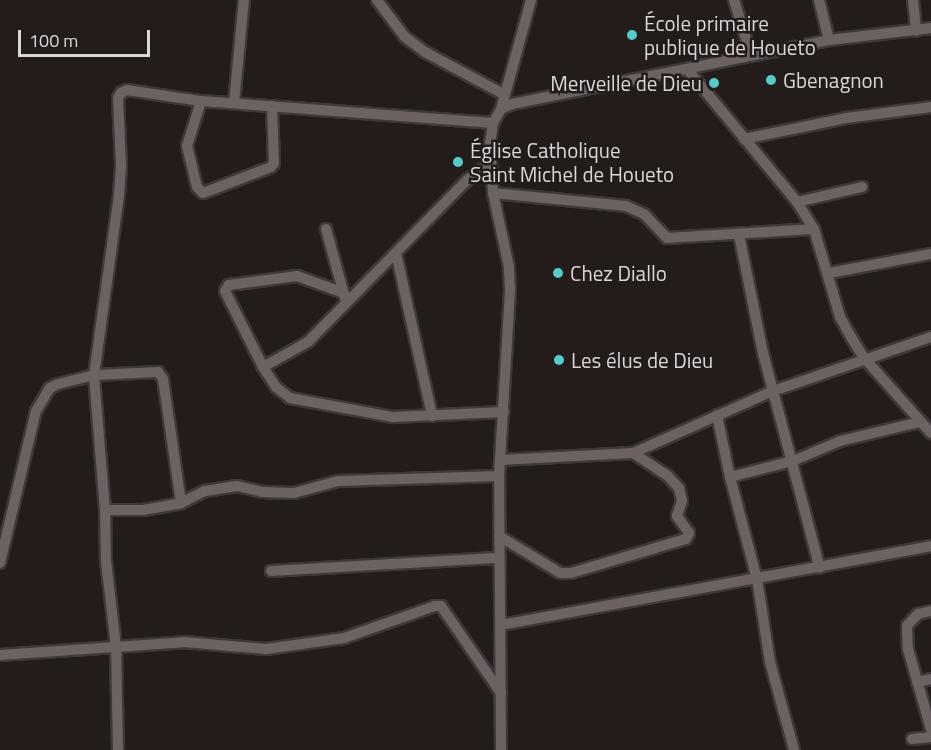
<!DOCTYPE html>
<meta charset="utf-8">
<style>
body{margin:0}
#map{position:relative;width:931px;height:750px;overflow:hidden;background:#231c1b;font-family:"Titillium Web",sans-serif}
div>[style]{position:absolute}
.roads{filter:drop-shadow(2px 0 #3e3838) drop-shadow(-2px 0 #3e3838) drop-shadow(0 2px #3e3838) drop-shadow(0 -2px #3e3838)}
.minor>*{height:10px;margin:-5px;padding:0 5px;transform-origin:5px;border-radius:5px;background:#6b6261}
.dots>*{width:16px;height:16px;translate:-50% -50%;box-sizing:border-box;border:3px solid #231c1b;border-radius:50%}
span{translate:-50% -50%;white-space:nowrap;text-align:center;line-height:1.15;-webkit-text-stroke:5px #231c1b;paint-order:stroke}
.poi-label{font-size:21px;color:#dbd6d6}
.left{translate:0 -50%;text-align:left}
.right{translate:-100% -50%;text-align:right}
.scale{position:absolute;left:18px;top:30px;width:132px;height:27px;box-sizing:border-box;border:3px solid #dbd6d6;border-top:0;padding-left:8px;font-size:18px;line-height:21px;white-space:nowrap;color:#dbd6d6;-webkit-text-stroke:4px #231c1b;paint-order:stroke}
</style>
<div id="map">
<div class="roads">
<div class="minor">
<div style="left:377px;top:0;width:46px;rotate:52.9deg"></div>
<div style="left:405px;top:37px;width:25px;rotate:37deg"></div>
<div style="left:425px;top:52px;width:89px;rotate:28.3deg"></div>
<div style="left:734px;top:0;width:58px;rotate:72.8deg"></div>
<div style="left:819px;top:0;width:41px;rotate:76deg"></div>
<div style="left:913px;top:0;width:31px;rotate:84deg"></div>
<div style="left:687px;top:69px;width:173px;rotate:50.4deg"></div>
<div style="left:797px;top:202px;width:32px;rotate:58deg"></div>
<div style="left:814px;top:229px;width:92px;rotate:73.5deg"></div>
<div style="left:840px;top:317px;width:23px;rotate:61deg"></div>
<div style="left:851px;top:337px;width:26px;rotate:58deg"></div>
<div style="left:865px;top:359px;width:99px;rotate:48.3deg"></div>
<div style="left:201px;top:101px;width:47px;rotate:107.3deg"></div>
<div style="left:187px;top:146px;width:42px;rotate:76.3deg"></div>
<div style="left:197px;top:187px;width:8px;rotate:45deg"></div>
<div style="left:203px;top:193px;width:73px;rotate:-20.9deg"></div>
<div style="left:271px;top:167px;width:5px;rotate:-53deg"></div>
<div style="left:274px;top:163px;width:57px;rotate:-92deg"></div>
<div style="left:234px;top:103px;width:103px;rotate:-84.5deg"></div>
<div style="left:501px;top:109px;width:12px;rotate:-24deg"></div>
<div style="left:512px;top:104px;width:323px;rotate:-11.4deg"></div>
<div style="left:829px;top:40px;width:103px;rotate:-6.7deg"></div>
<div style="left:744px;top:139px;width:104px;rotate:-11.6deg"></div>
<div style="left:846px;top:118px;width:86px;rotate:-7.4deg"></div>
<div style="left:493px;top:193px;width:134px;rotate:5.6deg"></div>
<div style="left:626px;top:206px;width:20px;rotate:24deg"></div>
<div style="left:644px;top:214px;width:33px;rotate:46deg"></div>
<div style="left:667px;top:238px;width:147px;rotate:-3.5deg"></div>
<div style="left:797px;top:202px;width:67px;rotate:-13deg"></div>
<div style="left:326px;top:229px;width:72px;rotate:74.6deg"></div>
<div style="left:739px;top:235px;width:120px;rotate:78.5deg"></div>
<div style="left:763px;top:353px;width:222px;rotate:75.2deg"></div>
<div style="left:396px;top:253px;width:167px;rotate:77.5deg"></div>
<div style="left:829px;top:273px;width:104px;rotate:-10.6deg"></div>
<div style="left:344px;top:293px;width:50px;rotate:-160.1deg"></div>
<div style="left:297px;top:276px;width:69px;rotate:172.5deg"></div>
<div style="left:229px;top:285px;width:7px;rotate:124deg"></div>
<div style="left:225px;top:291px;width:85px;rotate:63.4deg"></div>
<div style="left:263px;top:367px;width:24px;rotate:57deg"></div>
<div style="left:276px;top:387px;width:18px;rotate:38deg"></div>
<div style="left:290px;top:398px;width:105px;rotate:10.5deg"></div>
<div style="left:393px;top:417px;width:111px;rotate:-2.6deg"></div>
<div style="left:263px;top:367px;width:51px;rotate:-29.1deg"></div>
<div style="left:308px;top:342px;width:227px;rotate:-45.5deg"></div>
<div style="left:467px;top:180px;width:28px;rotate:-35deg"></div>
<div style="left:717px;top:415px;width:63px;rotate:78.2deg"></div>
<div style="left:730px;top:477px;width:106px;rotate:75.2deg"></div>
<div style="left:757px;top:579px;width:84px;rotate:81.1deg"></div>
<div style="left:770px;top:662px;width:91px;rotate:74.7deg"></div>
<div style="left:500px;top:460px;width:133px;rotate:-3deg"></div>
<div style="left:633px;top:453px;width:153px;rotate:-23.9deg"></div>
<div style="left:773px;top:391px;width:167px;rotate:-18.9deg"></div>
<div style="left:730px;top:477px;width:65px;rotate:-14.3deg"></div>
<div style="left:793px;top:461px;width:51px;rotate:-23.1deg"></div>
<div style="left:840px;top:441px;width:81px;rotate:-13.5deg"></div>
<div style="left:105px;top:510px;width:38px"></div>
<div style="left:143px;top:510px;width:39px;rotate:-10deg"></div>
<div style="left:181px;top:503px;width:27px;rotate:-27deg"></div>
<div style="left:205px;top:491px;width:32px;rotate:-9deg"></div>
<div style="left:237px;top:486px;width:26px;rotate:13deg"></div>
<div style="left:262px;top:492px;width:32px;rotate:2deg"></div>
<div style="left:294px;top:493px;width:46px;rotate:-15.3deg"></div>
<div style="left:338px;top:481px;width:161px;rotate:-1.8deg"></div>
<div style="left:499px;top:536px;width:71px;rotate:31.2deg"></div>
<div style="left:560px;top:573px;width:11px"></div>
<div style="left:571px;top:573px;width:120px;rotate:-16.5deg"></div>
<div style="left:686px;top:539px;width:7px;rotate:-63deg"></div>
<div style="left:689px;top:533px;width:21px;rotate:-125deg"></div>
<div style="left:677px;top:516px;width:16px;rotate:-72deg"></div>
<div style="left:682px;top:501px;width:13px;rotate:-103deg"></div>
<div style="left:679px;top:488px;width:16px;rotate:-133deg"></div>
<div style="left:668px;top:476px;width:42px;rotate:-146.7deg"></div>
<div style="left:0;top:563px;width:156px;rotate:-76.7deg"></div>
<div style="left:36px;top:411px;width:27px;rotate:-59deg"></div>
<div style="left:50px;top:388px;width:9px;rotate:-27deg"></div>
<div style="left:58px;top:384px;width:37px;rotate:-14deg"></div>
<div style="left:94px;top:375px;width:64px;rotate:-2.7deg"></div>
<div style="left:158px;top:372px;width:9px;rotate:54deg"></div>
<div style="left:163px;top:379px;width:125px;rotate:81.7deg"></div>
<div style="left:271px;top:571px;width:228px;rotate:-3.3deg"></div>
<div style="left:931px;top:611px;width:13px;rotate:167deg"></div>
<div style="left:918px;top:614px;width:16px;rotate:133deg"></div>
<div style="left:907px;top:626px;width:23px;rotate:88deg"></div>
<div style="left:908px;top:649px;width:83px;rotate:74deg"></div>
<div style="left:501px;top:625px;width:437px;rotate:-10.4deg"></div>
<div style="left:0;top:655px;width:184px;rotate:-4deg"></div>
<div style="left:184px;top:642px;width:82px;rotate:4.9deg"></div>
<div style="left:266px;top:649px;width:79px;rotate:-8deg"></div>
<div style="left:344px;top:638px;width:96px;rotate:-19.4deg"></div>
<div style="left:435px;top:606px;width:6px"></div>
<div style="left:441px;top:606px;width:106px;rotate:55.4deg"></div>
<div style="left:917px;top:682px;width:14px;rotate:-12deg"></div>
<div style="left:912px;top:739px;width:19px;rotate:-6deg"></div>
<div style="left:118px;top:750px;width:103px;rotate:-91.1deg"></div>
<div style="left:116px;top:647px;width:88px;rotate:-96.6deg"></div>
<div style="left:106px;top:560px;width:50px;rotate:-91.1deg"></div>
<div style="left:105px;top:510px;width:135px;rotate:-94.7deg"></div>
<div style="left:94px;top:375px;width:182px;rotate:-82.1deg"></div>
<div style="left:119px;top:195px;width:30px;rotate:-86deg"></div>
<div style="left:121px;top:165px;width:67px;rotate:-92.6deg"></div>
<div style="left:118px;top:98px;width:6px;rotate:-59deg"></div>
<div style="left:121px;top:93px;width:7px;rotate:-27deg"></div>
<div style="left:127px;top:90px;width:75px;rotate:8.5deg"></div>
<div style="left:201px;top:101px;width:293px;rotate:4.3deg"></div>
<div style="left:501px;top:750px;width:274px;rotate:-90.4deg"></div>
<div style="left:499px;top:476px;width:187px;rotate:-86.6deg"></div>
<div style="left:510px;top:289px;width:22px;rotate:-93deg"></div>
<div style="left:509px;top:267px;width:76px;rotate:-102.2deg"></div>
<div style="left:493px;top:193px;width:49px;rotate:-93.5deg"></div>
<div style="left:490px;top:144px;width:21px;rotate:-82deg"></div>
<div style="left:493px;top:123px;width:16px;rotate:-60deg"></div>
<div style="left:501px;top:109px;width:113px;rotate:-74.6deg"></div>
</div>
</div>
<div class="dots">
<div style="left:632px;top:35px;background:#52cdcc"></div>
<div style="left:771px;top:80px;background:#52cdcc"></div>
<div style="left:714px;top:83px;background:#52cdcc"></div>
<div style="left:458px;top:162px;background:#52cdcc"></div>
<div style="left:558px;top:273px;background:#52cdcc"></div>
<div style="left:559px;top:360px;background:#52cdcc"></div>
</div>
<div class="poi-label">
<span class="left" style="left:644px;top:35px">École primaire<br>publique de Houeto</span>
<span class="left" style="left:783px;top:80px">Gbenagnon</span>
<span class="right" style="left:702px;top:83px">Merveille de Dieu</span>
<span class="left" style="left:470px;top:162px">Église Catholique<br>Saint Michel de Houeto</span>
<span class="left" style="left:570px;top:273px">Chez Diallo</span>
<span class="left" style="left:571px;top:360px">Les élus de Dieu</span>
</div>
<div class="scale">100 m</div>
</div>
